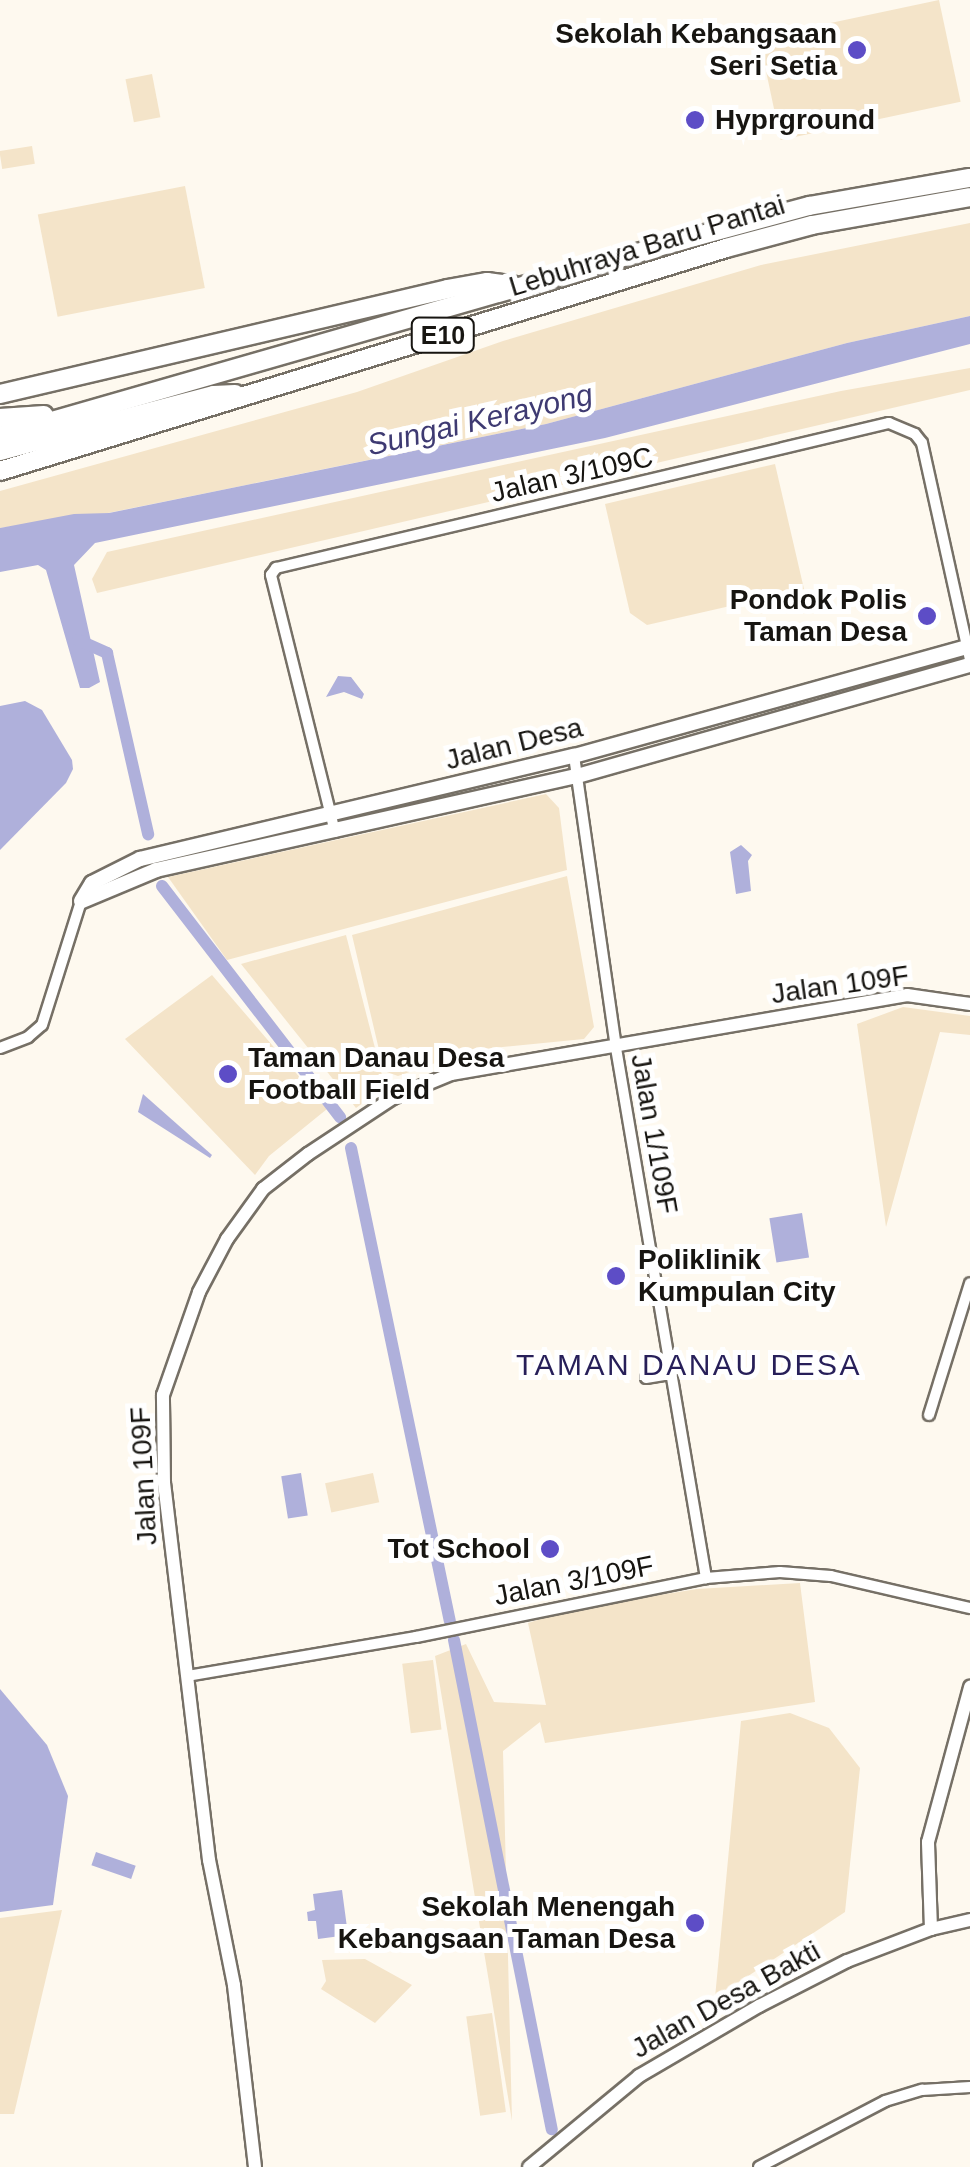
<!DOCTYPE html>
<style>
body{margin:0}
#map{position:relative;width:970px;height:2167px;overflow:hidden;background:#fef9ef;font-family:Arial,sans-serif}
div>[style]{position:absolute}
.green>*{inset:0;background:#f4e4c9;transform-origin:0 0}
.water>*{inset:0;background:#afb0db;transform-origin:0 0}
.canal>*{height:12px;margin:-6px;padding:0 6px;transform-origin:6px;border-radius:6px;background:#afb0db}
.roads{filter:drop-shadow(2px 0 #767066) drop-shadow(-2px 0 #767066) drop-shadow(0 2px #767066) drop-shadow(0 -2px #767066)}
.minor>*{height:10px;margin:-5px;padding:0 5px;transform-origin:5px;border-radius:5px;background:#fff}
.tertiary>*{height:12px;margin:-6px;padding:0 6px;transform-origin:6px;border-radius:6px;background:#fff}
.secondary>*{height:14px;margin:-7px;padding:0 7px;transform-origin:7px;border-radius:7px;background:#fff}
.motorway>*{height:18px;margin:-9px;padding:0 9px;transform-origin:9px;border-radius:9px;background:#fff}
.dots>*{width:28px;height:28px;translate:-50% -50%;box-sizing:border-box;border:5px solid #fff;border-radius:50%}
span{translate:-50% -50%;white-space:nowrap;text-align:center;line-height:1.15;-webkit-text-stroke:10px #fff;paint-order:stroke}
.shield-label span{padding:2px 8px;background:#fff;border:2px solid;border-radius:8px;-webkit-text-stroke-width:0}
.shield-label{font-size:25px;color:#171511;font-weight:700}
.poi-label{font-size:28px;color:#171511;font-weight:700}
.right{translate:-100% -50%;text-align:right}
.left{translate:0 -50%;text-align:left}
.street-label{font-size:28px;color:#171511}
.water-label{font-size:30px;color:#3e3a72;font-style:italic}
.neighbourhood-label{font-size:30px;color:#271f59;letter-spacing:2.5px}
</style>
<div id="map">
<div class="green">
<div style="left:939px;top:0;width:104px;height:184px;rotate:78deg"></div>
<div style="left:152px;top:74px;width:44px;height:27px;rotate:79deg"></div>
<div style="left:32px;top:146px;width:18px;height:33px;rotate:81deg"></div>
<div style="left:185px;top:186px;width:104px;height:150px;rotate:79deg"></div>
<div style="clip-path:polygon(970px 223px,970px 316px,847px 343px,546px 424px,108px 513px,0 528px,0 491px,357px 392px,503px 341px,761px 265px)"></div>
<div style="clip-path:polygon(970px 368px,970px 390px,97px 593px,92px 579px,107px 552px,841px 391px)"></div>
<div style="clip-path:polygon(775px 464px,804px 589px,647px 625px,630px 613px,605px 504px)"></div>
<div style="clip-path:polygon(546px 794px,559px 808px,567px 870px,227px 960px,168px 877px)"></div>
<div style="clip-path:polygon(567px 876px,594px 1027px,584px 1039px,473px 1050px,398px 1076px,384px 1071px,352px 935px)"></div>
<div style="clip-path:polygon(346px 935px,385px 1087px,356px 1108px,241px 964px)"></div>
<div style="clip-path:polygon(212px 975px,327px 1109px,269px 1156px,255px 1175px,125px 1039px)"></div>
<div style="clip-path:polygon(903px 1007px,970px 1016px,970px 1035px,940px 1032px,886px 1227px,857px 1024px)"></div>
<div style="left:373px;top:1473px;width:30px;height:49px;rotate:78deg"></div>
<div style="clip-path:polygon(800px 1583px,815px 1702px,545px 1743px,540px 1722px,503px 1751px,512px 2121px,435px 1656px,466px 1644px,494px 1702px,546px 1705px,528px 1623px,573px 1609px,697px 1589px)"></div>
<div style="left:433px;top:1660px;width:70px;height:31px;rotate:83deg"></div>
<div style="clip-path:polygon(790px 1713px,829px 1728px,860px 1768px,845px 1912px,715px 1998px,741px 1721px)"></div>
<div style="clip-path:polygon(62px 1910px,14px 2114px,0 2114px,0 1918px)"></div>
<div style="clip-path:polygon(365px 1959px,412px 1985px,375px 2023px,321px 1989px,326px 1981px,322px 1960px)"></div>
<div style="left:492px;top:2013px;width:100px;height:26px;rotate:82deg"></div>
</div>
<div class="water">
<div style="clip-path:polygon(970px 316px,970px 344px,605px 438px,95px 543px,74px 565px,100px 682px,89px 688px,80px 688px,46px 570px,38px 565px,0 572px,0 528px,74px 514px,109px 513px,546px 424px,847px 343px)"></div>
<div style="clip-path:polygon(338px 676px,351px 677px,364px 694px,362px 699px,344px 692px,326px 697px)"></div>
<div style="clip-path:polygon(25px 701px,42px 710px,72px 760px,73px 769px,66px 783px,0 850px,0 706px)"></div>
<div style="clip-path:polygon(741px 845px,752px 855px,748px 861px,751px 891px,736px 894px,730px 852px)"></div>
<div style="clip-path:polygon(143px 1094px,212px 1155px,210px 1158px,138px 1112px)"></div>
<div style="left:802px;top:1213px;width:45px;height:33px;rotate:81deg"></div>
<div style="left:301px;top:1473px;width:43px;height:20px;rotate:81deg"></div>
<div style="clip-path:polygon(0 1689px,47px 1745px,68px 1796px,53px 1905px,0 1912px)"></div>
<div style="left:96px;top:1852px;width:42px;height:14px;rotate:19deg"></div>
<div style="clip-path:polygon(342px 1890px,348px 1935px,318px 1939px,316px 1921px,308px 1921px,307px 1912px,315px 1910px,313px 1894px)"></div>
</div>
<div class="canal">
<div style="left:78px;top:640px;width:32px;rotate:24deg"></div>
<div style="left:107px;top:653px;width:186px;rotate:77.2deg"></div>
<div style="left:162px;top:886px;width:292px;rotate:52.4deg"></div>
<div style="left:351px;top:1148px;width:483px;rotate:78.2deg"></div>
<div style="left:454px;top:1640px;width:499px;rotate:78.7deg"></div>
</div>
<div class="roads">
<div class="minor">
<div style="left:574px;top:756px;width:295px;rotate:81.8deg"></div>
<div style="left:616px;top:1048px;width:538px;rotate:80.36deg"></div>
<div style="left:335px;top:832px;width:265px;rotate:-104deg"></div>
<div style="left:271px;top:575px;width:9px;rotate:-54deg"></div>
<div style="left:276px;top:568px;width:630px;rotate:-13.31deg"></div>
<div style="left:889px;top:423px;width:28px;rotate:23deg"></div>
<div style="left:915px;top:434px;width:11px;rotate:52deg"></div>
<div style="left:922px;top:443px;width:222px;rotate:77.5deg"></div>
<div style="left:0;top:1048px;width:30px;rotate:-21deg"></div>
<div style="left:28px;top:1037px;width:18px;rotate:-41deg"></div>
<div style="left:42px;top:1025px;width:130px;rotate:-72.5deg"></div>
<div style="left:646px;top:1378px;width:26px;rotate:-9deg"></div>
<div style="left:929px;top:1415px;width:138px;rotate:-72.7deg"></div>
<div style="left:187px;top:1676px;width:232px;rotate:-9.7deg"></div>
<div style="left:416px;top:1637px;width:296px;rotate:-11.5deg"></div>
<div style="left:706px;top:1578px;width:74px;rotate:-4.6deg"></div>
<div style="left:780px;top:1572px;width:51px;rotate:4.5deg"></div>
<div style="left:831px;top:1576px;width:143px;rotate:13deg"></div>
<div style="left:759px;top:2167px;width:142px;rotate:-27.6deg"></div>
<div style="left:885px;top:2101px;width:39px;rotate:-17deg"></div>
<div style="left:922px;top:2090px;width:48px;rotate:-3.6deg"></div>
</div>
<div class="tertiary">
<div style="left:931px;top:1929px;width:87px;rotate:-92deg"></div>
<div style="left:928px;top:1842px;width:161px;rotate:-74.8deg"></div>
<div style="left:255px;top:2167px;width:183px;rotate:-96.6deg"></div>
<div style="left:234px;top:1985px;width:127px;rotate:-101.3deg"></div>
<div style="left:209px;top:1860px;width:380px;rotate:-96.8deg"></div>
<div style="left:164px;top:1483px;width:88px;rotate:-90.7deg"></div>
<div style="left:163px;top:1395px;width:109px;rotate:-70.7deg"></div>
<div style="left:199px;top:1292px;width:60px;rotate:-62.2deg"></div>
<div style="left:227px;top:1239px;width:62px;rotate:-54.2deg"></div>
<div style="left:263px;top:1189px;width:57px;rotate:-37.9deg"></div>
<div style="left:308px;top:1154px;width:102px;rotate:-33.4deg"></div>
<div style="left:393px;top:1098px;width:63px;rotate:-22.5deg"></div>
<div style="left:451px;top:1074px;width:463px;rotate:-9.8deg"></div>
<div style="left:907px;top:995px;width:64px;rotate:8.1deg"></div>
<div style="left:529px;top:2167px;width:143px;rotate:-39.6deg"></div>
<div style="left:639px;top:2076px;width:139px;rotate:-30.3deg"></div>
<div style="left:759px;top:2006px;width:99px;rotate:-27.1deg"></div>
<div style="left:847px;top:1961px;width:90px;rotate:-20.9deg"></div>
<div style="left:931px;top:1929px;width:40px;rotate:-13deg"></div>
</div>
<div class="secondary">
<div style="left:81px;top:901px;width:21px;rotate:-59deg"></div>
<div style="left:92px;top:883px;width:54px;rotate:-26.6deg"></div>
<div style="left:140px;top:859px;width:446px;rotate:-13.4deg"></div>
<div style="left:574px;top:756px;width:411px;rotate:-15.5deg"></div>
<div style="left:82px;top:901px;width:80px;rotate:-22.7deg"></div>
<div style="left:156px;top:870px;width:431px;rotate:-12.6deg"></div>
<div style="left:577px;top:776px;width:408px;rotate:-15.8deg"></div>
</div>
<div class="motorway">
<div style="left:0;top:394px;width:459px;rotate:-13.2deg"></div>
<div style="left:447px;top:289px;width:41px;rotate:-9.9deg"></div>
<div style="left:487px;top:282px;width:25px;rotate:7deg"></div>
<div style="left:0;top:418px;width:44px;rotate:-3.9deg"></div>
<div style="left:0;top:436px;width:706px;rotate:-16.02deg"></div>
<div style="left:679px;top:241px;width:135px;rotate:-15.1deg"></div>
<div style="left:809px;top:206px;width:163px;rotate:-9.9deg"></div>
<div style="left:0;top:451px;width:221px;rotate:-14.7deg"></div>
<div style="left:214px;top:395px;width:21px;rotate:-3deg"></div>
<div style="left:0;top:471px;width:759px;rotate:-17.07deg"></div>
<div style="left:726px;top:248px;width:89px;rotate:-15deg"></div>
<div style="left:812px;top:225px;width:160px;rotate:-10deg"></div>
</div>
</div>
<div class="dots">
<div style="left:857px;top:50px;background:#5d4dc6"></div>
<div style="left:695px;top:120px;background:#5d4dc6"></div>
<div style="left:927px;top:616px;background:#5d4dc6"></div>
<div style="left:228px;top:1074px;background:#5d4dc6"></div>
<div style="left:616px;top:1276px;background:#5d4dc6"></div>
<div style="left:550px;top:1549px;background:#5d4dc6"></div>
<div style="left:695px;top:1923px;background:#5d4dc6"></div>
</div>
<div class="shield-label">
<span style="left:443px;top:335px">E10</span>
</div>
<div class="poi-label">
<span class="right" style="left:837px;top:50px">Sekolah Kebangsaan<br>Seri Setia</span>
<span class="left" style="left:715px;top:120px">Hyprground</span>
<span class="right" style="left:907px;top:616px">Pondok Polis<br>Taman Desa</span>
<span class="left" style="left:248px;top:1074px">Taman Danau Desa<br>Football Field</span>
<span class="left" style="left:638px;top:1276px">Poliklinik<br>Kumpulan City</span>
<span class="right" style="left:530px;top:1549px">Tot School</span>
<span class="right" style="left:675px;top:1923px">Sekolah Menengah<br>Kebangsaan Taman Desa</span>
</div>
<div class="street-label">
<span style="left:647px;top:246px;rotate:-17deg">Lebuhraya Baru Pantai</span>
<span style="left:572px;top:475px;rotate:-13deg">Jalan 3/109C</span>
<span style="left:514px;top:744px;rotate:-14deg">Jalan Desa</span>
<span style="left:840px;top:985px;rotate:-8deg">Jalan 109F</span>
<span style="left:654px;top:1134px;rotate:80deg">Jalan 1/109F</span>
<span style="left:144px;top:1476px;rotate:-93deg">Jalan 109F</span>
<span style="left:574px;top:1581px;rotate:-11deg">Jalan 3/109F</span>
<span style="left:726px;top:2000px;rotate:-29deg">Jalan Desa Bakti</span>
</div>
<div class="water-label">
<span style="left:480px;top:420px;rotate:-13deg">Sungai Kerayong</span>
</div>
<div class="neighbourhood-label">
<span style="left:689px;top:1365px">TAMAN DANAU DESA</span>
</div>
</div>
